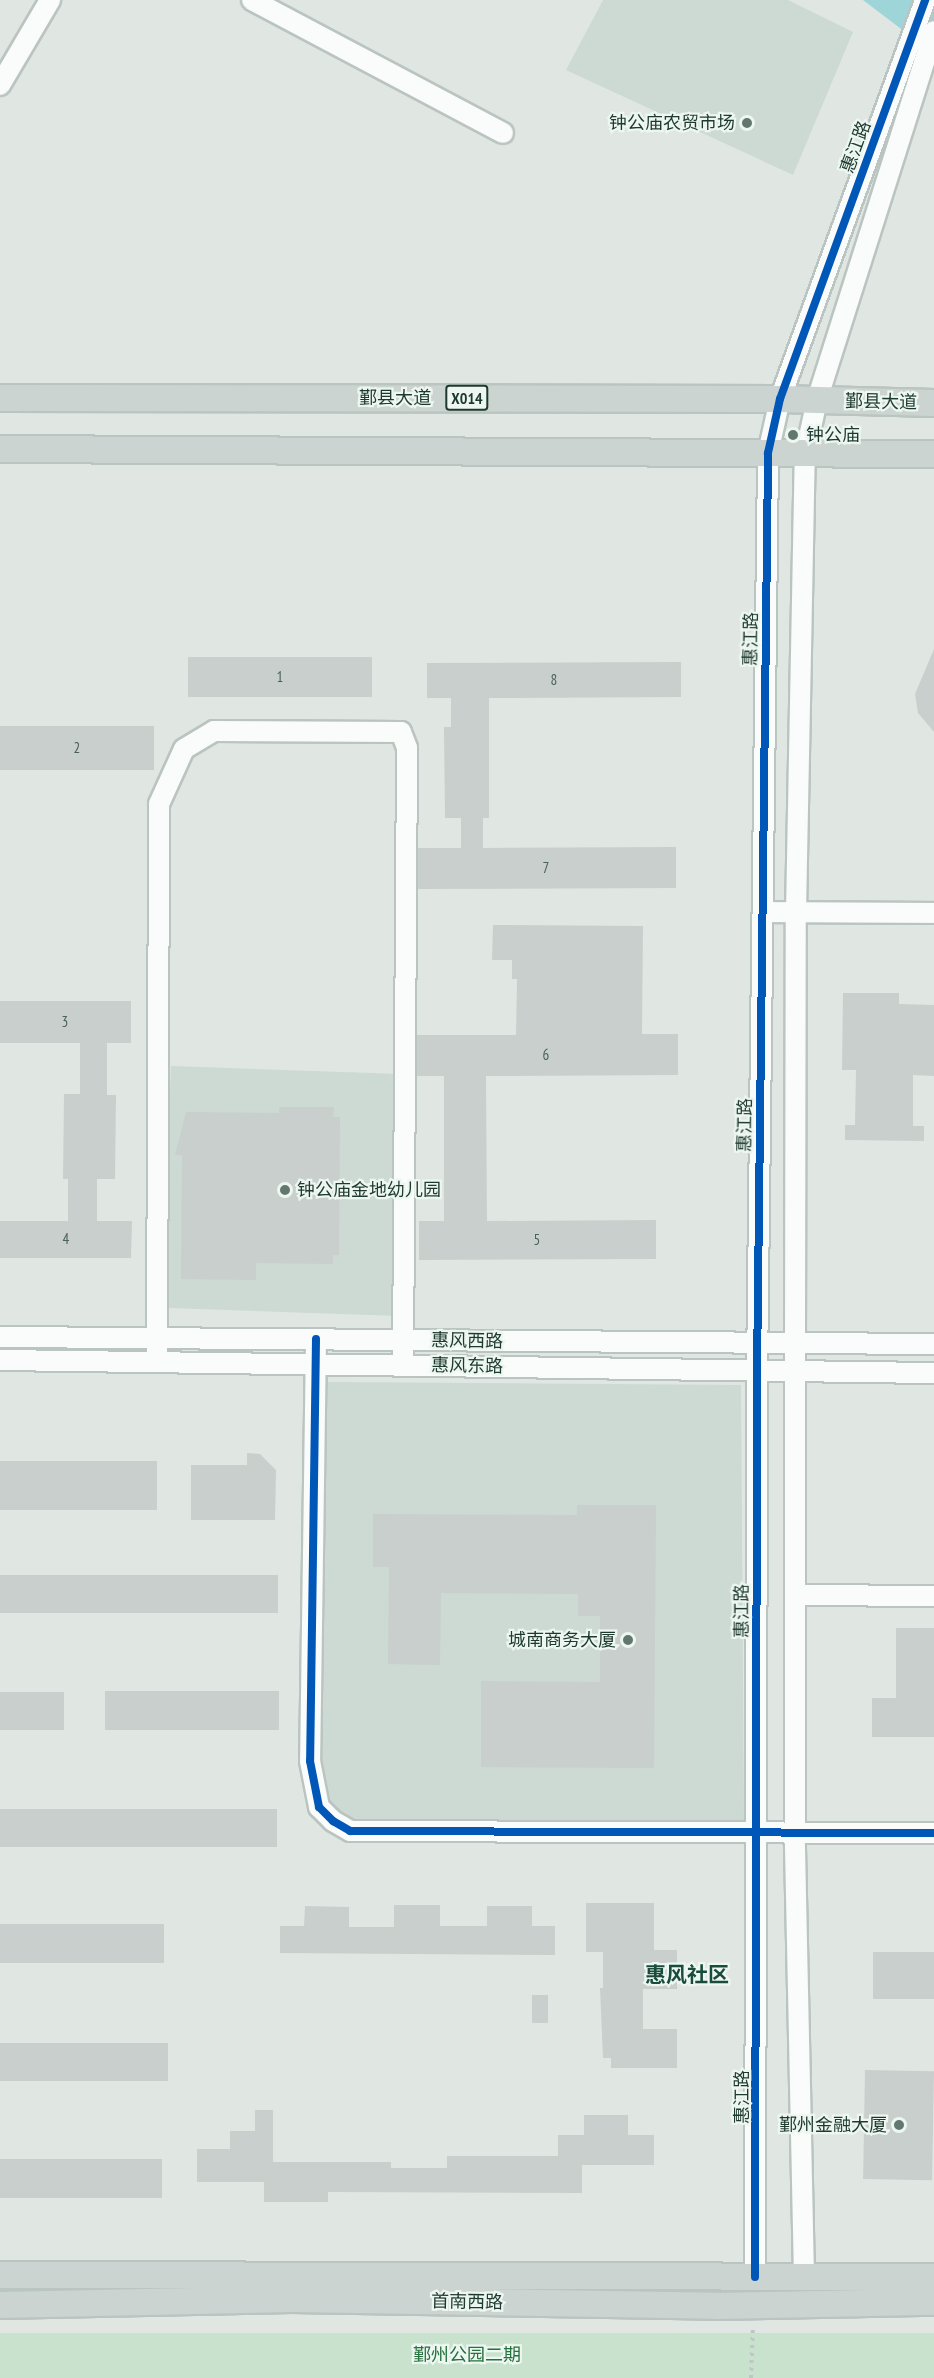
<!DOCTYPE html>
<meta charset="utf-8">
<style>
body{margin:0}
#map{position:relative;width:934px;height:2378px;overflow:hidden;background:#e0e7e3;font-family:"PT Sans Narrow","Noto Sans SC",sans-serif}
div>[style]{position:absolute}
.built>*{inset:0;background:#cdd9d3;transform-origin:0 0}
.green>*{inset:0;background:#c8e2ce;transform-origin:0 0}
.water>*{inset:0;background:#9dd5d8}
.building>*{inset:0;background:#c9cfcc;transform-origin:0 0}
.path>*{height:4px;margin-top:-2px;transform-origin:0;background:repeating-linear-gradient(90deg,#bec7c4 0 3px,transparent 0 7.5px)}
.roads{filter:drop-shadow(2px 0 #bac4c0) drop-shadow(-2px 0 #bac4c0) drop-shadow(0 2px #bac4c0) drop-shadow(0 -2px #bac4c0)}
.minor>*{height:20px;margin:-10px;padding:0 10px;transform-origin:10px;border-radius:10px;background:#fafbfb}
.major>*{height:26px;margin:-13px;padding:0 13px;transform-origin:13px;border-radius:13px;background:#ccd4d1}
.cycleway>*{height:8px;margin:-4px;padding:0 4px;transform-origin:4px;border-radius:4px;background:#0057b8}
.dots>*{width:16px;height:16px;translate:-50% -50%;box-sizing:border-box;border:3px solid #edf6f1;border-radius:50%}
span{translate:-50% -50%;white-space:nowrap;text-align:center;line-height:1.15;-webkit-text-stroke:4.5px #edf6f1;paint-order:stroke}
.number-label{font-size:15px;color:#4a6058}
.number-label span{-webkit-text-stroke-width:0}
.shield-label span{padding:2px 4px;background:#edf6f1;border:2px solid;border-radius:4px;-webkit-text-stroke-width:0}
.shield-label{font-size:16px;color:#1e3a30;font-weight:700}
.poi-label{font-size:18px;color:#1e3a30}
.right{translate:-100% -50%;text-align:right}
.left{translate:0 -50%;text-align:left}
.street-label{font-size:18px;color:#1e3a30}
.park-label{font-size:18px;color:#26723e}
.quarter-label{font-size:21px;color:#194c3c;font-weight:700}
</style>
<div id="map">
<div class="built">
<div style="clip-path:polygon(603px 0,788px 0,853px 32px,793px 175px,566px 70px)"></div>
<div style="left:171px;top:1066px;width:229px;height:242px;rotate:2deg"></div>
<div style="clip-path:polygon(324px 1382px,741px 1385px,744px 1823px,359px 1823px,325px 1802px,319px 1779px)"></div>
</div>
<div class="green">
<div style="left:0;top:2333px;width:934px;height:45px"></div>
</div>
<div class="water">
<div style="clip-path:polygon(863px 0,934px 0,934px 54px)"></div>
</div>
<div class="building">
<div style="clip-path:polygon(934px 649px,934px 732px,918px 713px,915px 694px)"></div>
<div style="left:188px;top:657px;width:184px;height:40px"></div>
<div style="clip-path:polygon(681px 662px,681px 697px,489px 698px,489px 818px,483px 818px,483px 848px,676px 847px,676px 888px,418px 889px,418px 848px,461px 848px,461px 818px,445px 818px,444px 727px,451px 727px,451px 698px,427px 698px,427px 663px)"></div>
<div style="left:0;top:726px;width:154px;height:44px"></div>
<div style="clip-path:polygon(493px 925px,643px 926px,642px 1034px,678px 1034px,678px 1075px,486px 1076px,487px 1221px,656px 1220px,656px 1259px,419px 1260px,419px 1221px,444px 1221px,444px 1076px,417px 1076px,417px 1035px,516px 1035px,517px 979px,512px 979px,512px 960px,492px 960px)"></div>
<div style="clip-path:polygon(843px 993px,899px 993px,899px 1004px,934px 1005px,934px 1076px,913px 1075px,913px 1126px,924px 1126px,924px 1141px,845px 1140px,845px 1125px,855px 1125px,856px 1070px,842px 1070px)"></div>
<div style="clip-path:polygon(0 1001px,131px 1001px,131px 1043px,107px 1043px,107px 1095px,116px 1095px,115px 1179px,97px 1179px,97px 1221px,132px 1221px,131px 1258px,0 1258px,0 1221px,68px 1221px,68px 1179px,63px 1179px,64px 1094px,80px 1094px,80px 1043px,0 1043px)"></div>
<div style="clip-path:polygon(279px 1107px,334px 1107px,333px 1117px,340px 1117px,339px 1255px,333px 1255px,333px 1264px,256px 1263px,256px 1280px,181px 1279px,182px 1155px,175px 1155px,186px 1112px,279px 1113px)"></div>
<div style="clip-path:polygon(247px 1453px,260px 1454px,276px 1470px,275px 1520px,191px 1520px,191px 1465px,247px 1465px)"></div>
<div style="left:0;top:1461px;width:157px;height:49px"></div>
<div style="clip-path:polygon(577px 1505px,656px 1505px,654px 1768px,481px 1767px,481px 1681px,600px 1682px,600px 1616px,578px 1616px,578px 1594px,441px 1593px,440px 1665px,388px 1664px,389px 1567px,373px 1567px,373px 1514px,577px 1515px)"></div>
<div style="left:0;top:1575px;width:278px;height:38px"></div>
<div style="clip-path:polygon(896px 1628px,934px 1628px,934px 1737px,872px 1737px,872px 1698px,896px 1698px)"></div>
<div style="left:105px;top:1691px;width:174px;height:39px"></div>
<div style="left:0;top:1692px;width:64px;height:38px"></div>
<div style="left:0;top:1809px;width:277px;height:38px"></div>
<div style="clip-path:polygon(586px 1903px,654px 1903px,654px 1950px,677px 1950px,677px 1989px,643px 1989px,643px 2029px,677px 2029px,677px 2068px,611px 2068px,611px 2058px,603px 2058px,600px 1988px,603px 1988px,603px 1952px,586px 1952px)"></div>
<div style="clip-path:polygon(394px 1905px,440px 1905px,440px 1926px,487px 1926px,487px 1906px,532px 1906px,532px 1926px,555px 1926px,555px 1955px,280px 1953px,280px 1926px,304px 1926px,305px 1906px,349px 1907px,349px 1927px,394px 1927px)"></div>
<div style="left:0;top:1924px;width:164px;height:39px"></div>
<div style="left:873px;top:1952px;width:61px;height:47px"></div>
<div style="left:532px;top:1995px;width:16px;height:28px"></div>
<div style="left:0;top:2043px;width:168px;height:38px"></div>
<div style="left:865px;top:2070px;width:69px;height:109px;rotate:1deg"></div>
<div style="clip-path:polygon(255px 2110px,273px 2110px,273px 2162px,391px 2162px,391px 2168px,447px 2168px,447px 2156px,558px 2156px,558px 2135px,584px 2135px,584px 2115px,628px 2115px,628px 2135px,654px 2135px,654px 2165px,582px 2165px,582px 2193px,328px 2192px,328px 2202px,264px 2202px,264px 2182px,197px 2182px,197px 2149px,230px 2149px,230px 2131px,255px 2131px)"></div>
<div style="left:0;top:2159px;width:162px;height:39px"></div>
</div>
<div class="path">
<div style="left:751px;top:2378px;width:52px;rotate:-87.8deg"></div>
</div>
<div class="roads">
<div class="minor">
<div style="left:252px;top:0;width:284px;rotate:27.9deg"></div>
<div style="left:0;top:85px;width:99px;rotate:-59.5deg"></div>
<div style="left:763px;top:912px;width:171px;rotate:0.3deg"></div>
<div style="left:0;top:1337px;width:934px;rotate:0.43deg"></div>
<div style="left:316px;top:1339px;width:422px;rotate:90.8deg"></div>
<div style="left:310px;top:1761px;width:47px;rotate:78.9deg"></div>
<div style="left:319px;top:1807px;width:20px;rotate:45deg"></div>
<div style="left:333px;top:1821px;width:20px;rotate:30deg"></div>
<div style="left:350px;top:1831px;width:584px;rotate:0.2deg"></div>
<div style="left:0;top:1360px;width:934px;rotate:0.8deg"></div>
<div style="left:157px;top:1361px;width:557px;rotate:-89.79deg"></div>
<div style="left:159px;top:804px;width:60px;rotate:-65.6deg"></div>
<div style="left:184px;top:749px;width:35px;rotate:-31deg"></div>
<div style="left:214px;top:731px;width:187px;rotate:0.3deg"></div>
<div style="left:401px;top:732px;width:17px;rotate:69deg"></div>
<div style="left:407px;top:748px;width:616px;rotate:90.37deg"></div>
<div style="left:795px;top:1595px;width:139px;rotate:0.4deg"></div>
<div style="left:755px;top:2277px;width:905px;rotate:-89.87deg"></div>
<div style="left:757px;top:1372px;width:919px;rotate:-89.31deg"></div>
<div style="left:768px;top:453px;width:55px;rotate:-77.5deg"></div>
<div style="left:780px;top:399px;width:425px;rotate:-70deg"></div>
<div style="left:804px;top:2277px;width:445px;rotate:-91.2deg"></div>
<div style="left:795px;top:1832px;width:488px;rotate:-90deg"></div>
<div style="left:795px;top:1344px;width:432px;rotate:-89.9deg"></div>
<div style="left:796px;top:912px;width:457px;rotate:-88.9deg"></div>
<div style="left:805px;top:455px;width:56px;rotate:-77.7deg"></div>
<div style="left:817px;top:400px;width:387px;rotate:-72.4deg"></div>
</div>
<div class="major">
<div style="left:0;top:398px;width:780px;rotate:0.07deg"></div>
<div style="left:780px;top:399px;width:154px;rotate:1.5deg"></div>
<div style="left:0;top:449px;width:934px;rotate:0.31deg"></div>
<div style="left:0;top:2275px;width:934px;rotate:0.12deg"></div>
<div style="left:0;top:2305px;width:292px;rotate:-1.2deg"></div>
<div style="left:292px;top:2299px;width:425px;rotate:0.9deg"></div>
<div style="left:717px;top:2306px;width:217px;rotate:-1.1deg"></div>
</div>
</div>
<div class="cycleway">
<div style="left:316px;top:1339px;width:422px;rotate:90.8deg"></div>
<div style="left:310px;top:1761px;width:47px;rotate:78.9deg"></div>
<div style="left:319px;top:1807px;width:20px;rotate:45deg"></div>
<div style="left:333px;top:1821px;width:20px;rotate:30deg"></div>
<div style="left:350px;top:1831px;width:584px;rotate:0.2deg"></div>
<div style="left:755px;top:2277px;width:905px;rotate:-89.87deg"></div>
<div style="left:757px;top:1372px;width:919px;rotate:-89.31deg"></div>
<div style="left:768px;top:453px;width:55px;rotate:-77.5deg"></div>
<div style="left:780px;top:399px;width:425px;rotate:-70deg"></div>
</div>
<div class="dots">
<div style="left:747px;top:123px;background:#62776f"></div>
<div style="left:793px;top:435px;background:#62776f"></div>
<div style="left:285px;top:1190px;background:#62776f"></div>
<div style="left:628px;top:1640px;background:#62776f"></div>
<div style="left:899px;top:2125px;background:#62776f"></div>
</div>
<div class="number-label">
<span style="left:280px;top:677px">1</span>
<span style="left:554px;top:680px">8</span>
<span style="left:77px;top:748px">2</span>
<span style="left:546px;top:868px">7</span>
<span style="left:65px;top:1022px">3</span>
<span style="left:546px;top:1055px">6</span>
<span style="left:66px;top:1239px">4</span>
<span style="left:537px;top:1240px">5</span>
</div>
<div class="shield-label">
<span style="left:467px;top:398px">X014</span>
</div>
<div class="poi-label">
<span class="right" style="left:735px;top:123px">钟公庙农贸市场</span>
<span class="left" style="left:806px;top:435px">钟公庙</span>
<span class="left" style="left:297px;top:1190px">钟公庙金地幼儿园</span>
<span class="right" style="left:616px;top:1640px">城南商务大厦</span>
<span class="right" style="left:887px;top:2125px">鄞州金融大厦</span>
</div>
<div class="street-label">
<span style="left:856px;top:147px;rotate:-70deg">惠江路</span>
<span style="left:395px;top:398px">鄞县大道</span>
<span style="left:881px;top:402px;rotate:1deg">鄞县大道</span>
<span style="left:751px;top:639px;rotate:-89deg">惠江路</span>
<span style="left:745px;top:1125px;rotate:-89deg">惠江路</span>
<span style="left:467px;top:1341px;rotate:1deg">惠风西路</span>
<span style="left:467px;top:1366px;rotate:1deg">惠风东路</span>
<span style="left:742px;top:1611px;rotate:-90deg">惠江路</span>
<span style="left:742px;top:2097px;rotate:-90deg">惠江路</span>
<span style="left:467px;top:2302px;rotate:1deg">首南西路</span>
</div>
<div class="park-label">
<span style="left:467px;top:2355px">鄞州公园二期</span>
</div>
<div class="quarter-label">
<span style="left:687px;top:1975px">惠风社区</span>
</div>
</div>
